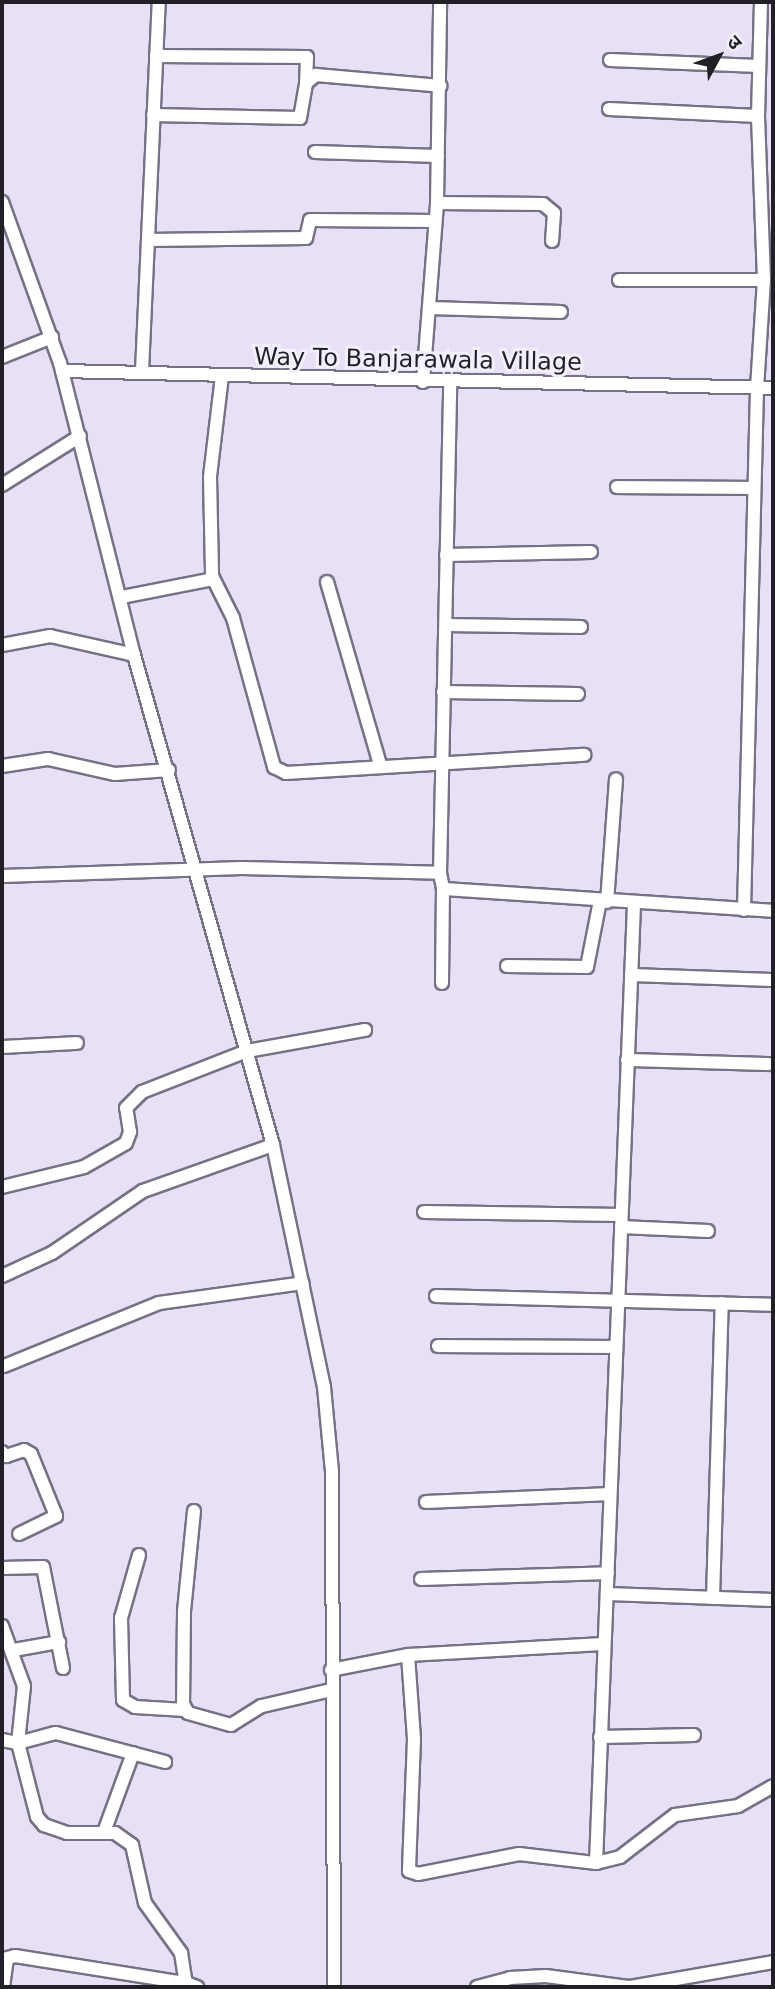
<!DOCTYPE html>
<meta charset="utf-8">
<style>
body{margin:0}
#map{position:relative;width:775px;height:1989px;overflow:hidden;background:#e7e0f7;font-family:"DejaVu Sans","Noto Sans Devanagari",sans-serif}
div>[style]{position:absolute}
.roads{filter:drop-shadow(2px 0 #777185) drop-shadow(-2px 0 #777185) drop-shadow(0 2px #777185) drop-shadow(0 -2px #777185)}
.minor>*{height:12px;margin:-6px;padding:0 6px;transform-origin:6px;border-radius:6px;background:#fff}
span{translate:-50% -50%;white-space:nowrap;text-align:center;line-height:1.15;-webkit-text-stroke:6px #f3effd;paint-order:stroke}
.street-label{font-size:24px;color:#221f27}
.frame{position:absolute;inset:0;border:4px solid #221f27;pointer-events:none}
.north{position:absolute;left:684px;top:21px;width:70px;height:70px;-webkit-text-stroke:5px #f3effd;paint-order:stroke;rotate:49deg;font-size:19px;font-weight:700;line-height:28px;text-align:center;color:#221f27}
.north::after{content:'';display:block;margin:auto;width:24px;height:32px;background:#221f27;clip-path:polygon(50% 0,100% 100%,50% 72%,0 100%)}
</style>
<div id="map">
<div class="roads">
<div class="minor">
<div style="left:156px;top:56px;width:151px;rotate:0.4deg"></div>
<div style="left:307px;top:57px;width:26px;rotate:92deg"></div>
<div style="left:610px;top:60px;width:149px;rotate:2.3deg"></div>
<div style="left:609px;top:109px;width:149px;rotate:2.7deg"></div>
<div style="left:153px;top:115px;width:147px;rotate:1.2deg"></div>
<div style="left:300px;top:118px;width:36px;rotate:-80deg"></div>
<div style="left:306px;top:83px;width:13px;rotate:-39deg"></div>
<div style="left:316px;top:75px;width:125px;rotate:5deg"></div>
<div style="left:315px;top:152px;width:123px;rotate:1.9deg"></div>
<div style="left:2px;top:202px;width:171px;rotate:70.2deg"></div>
<div style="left:60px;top:363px;width:301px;rotate:75.8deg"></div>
<div style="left:134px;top:655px;width:509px;rotate:74.16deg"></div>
<div style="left:273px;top:1145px;width:247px;rotate:78.1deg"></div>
<div style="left:324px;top:1387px;width:84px;rotate:84.6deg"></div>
<div style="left:332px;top:1471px;width:516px;rotate:89.78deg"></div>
<div style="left:437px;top:203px;width:106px;rotate:0.5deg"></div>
<div style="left:543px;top:204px;width:14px;rotate:39deg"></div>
<div style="left:554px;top:213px;width:28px;rotate:94deg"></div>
<div style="left:148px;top:240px;width:158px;rotate:-0.7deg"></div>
<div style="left:306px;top:238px;width:18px;rotate:-77deg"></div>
<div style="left:310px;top:220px;width:125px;rotate:0.5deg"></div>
<div style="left:619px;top:280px;width:145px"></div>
<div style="left:430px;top:308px;width:131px;rotate:1.7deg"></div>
<div style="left:2px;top:357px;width:54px;rotate:-21.8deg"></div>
<div style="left:62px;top:371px;width:711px;rotate:1.37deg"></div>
<div style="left:142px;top:371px;width:369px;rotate:-87.4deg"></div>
<div style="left:222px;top:376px;width:102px;rotate:96.8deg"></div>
<div style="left:210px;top:477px;width:99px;rotate:88.8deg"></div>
<div style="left:212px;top:576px;width:47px;rotate:63.4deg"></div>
<div style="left:233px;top:618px;width:155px;rotate:74.6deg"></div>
<div style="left:274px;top:767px;width:13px;rotate:27deg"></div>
<div style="left:286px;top:773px;width:299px;rotate:-3.5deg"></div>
<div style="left:423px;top:382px;width:180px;rotate:-85.5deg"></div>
<div style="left:437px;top:203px;width:201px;rotate:-89.1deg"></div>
<div style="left:2px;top:485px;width:92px;rotate:-32.1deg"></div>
<div style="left:617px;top:487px;width:137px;rotate:0.4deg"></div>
<div style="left:446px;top:555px;width:145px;rotate:-1.2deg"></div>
<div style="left:327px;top:582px;width:190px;rotate:73.8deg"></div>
<div style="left:122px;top:597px;width:93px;rotate:-11.2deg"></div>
<div style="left:446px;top:625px;width:135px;rotate:0.8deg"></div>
<div style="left:2px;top:645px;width:49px;rotate:-10.6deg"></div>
<div style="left:50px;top:636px;width:86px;rotate:12.7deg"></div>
<div style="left:443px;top:692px;width:135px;rotate:0.8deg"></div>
<div style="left:2px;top:766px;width:47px;rotate:-8.7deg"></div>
<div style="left:48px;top:759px;width:69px;rotate:12.6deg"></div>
<div style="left:115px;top:774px;width:54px;rotate:-4.2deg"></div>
<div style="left:440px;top:873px;width:491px;rotate:-88.8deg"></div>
<div style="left:2px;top:876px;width:240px;rotate:-1.9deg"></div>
<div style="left:242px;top:868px;width:198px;rotate:1.4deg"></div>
<div style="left:440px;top:873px;width:16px;rotate:79deg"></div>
<div style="left:443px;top:889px;width:331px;rotate:3.8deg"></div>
<div style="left:607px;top:902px;width:123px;rotate:-85.8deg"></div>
<div style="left:744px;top:910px;width:522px;rotate:-88.57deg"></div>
<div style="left:757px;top:388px;width:108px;rotate:-86.3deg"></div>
<div style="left:764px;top:280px;width:164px;rotate:-92.1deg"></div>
<div style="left:758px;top:116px;width:114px;rotate:-88.5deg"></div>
<div style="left:507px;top:966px;width:80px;rotate:0.7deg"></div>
<div style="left:587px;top:967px;width:67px;rotate:-78.9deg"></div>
<div style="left:631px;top:975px;width:142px;rotate:2deg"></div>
<div style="left:442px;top:983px;width:94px;rotate:-89.4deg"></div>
<div style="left:2px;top:1047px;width:75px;rotate:-3.1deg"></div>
<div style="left:627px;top:1060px;width:142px;rotate:1.6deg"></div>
<div style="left:2px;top:1187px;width:84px;rotate:-13.7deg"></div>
<div style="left:84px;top:1167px;width:48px;rotate:-29.7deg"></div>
<div style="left:126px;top:1143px;width:12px;rotate:-70deg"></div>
<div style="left:130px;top:1132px;width:24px;rotate:-99deg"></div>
<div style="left:126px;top:1108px;width:23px;rotate:-45deg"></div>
<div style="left:142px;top:1092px;width:113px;rotate:-21.3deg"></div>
<div style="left:247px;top:1051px;width:120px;rotate:-10.1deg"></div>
<div style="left:424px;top:1212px;width:197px;rotate:0.9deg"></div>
<div style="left:621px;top:1227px;width:87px;rotate:2.6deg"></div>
<div style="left:2px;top:1276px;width:55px;rotate:-24.7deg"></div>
<div style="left:52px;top:1253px;width:110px;rotate:-34.3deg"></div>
<div style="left:143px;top:1191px;width:138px;rotate:-19.5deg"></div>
<div style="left:436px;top:1296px;width:337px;rotate:1.5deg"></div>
<div style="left:438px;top:1346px;width:176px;rotate:0.3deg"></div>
<div style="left:4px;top:1366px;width:167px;rotate:-22.1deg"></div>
<div style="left:159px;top:1303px;width:145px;rotate:-7.9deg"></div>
<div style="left:2px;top:1452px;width:6px;rotate:45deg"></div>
<div style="left:6px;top:1456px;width:19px;rotate:-18deg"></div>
<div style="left:24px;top:1450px;width:8px;rotate:30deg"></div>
<div style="left:31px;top:1454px;width:67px;rotate:68deg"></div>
<div style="left:56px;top:1516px;width:41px;rotate:154.1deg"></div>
<div style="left:426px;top:1502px;width:184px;rotate:-2.5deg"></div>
<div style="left:194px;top:1511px;width:101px;rotate:95.7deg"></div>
<div style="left:184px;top:1612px;width:92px;rotate:90.6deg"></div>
<div style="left:183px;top:1704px;width:10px;rotate:61deg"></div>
<div style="left:188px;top:1713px;width:45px;rotate:15.6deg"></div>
<div style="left:231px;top:1725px;width:36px;rotate:-32deg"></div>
<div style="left:262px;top:1706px;width:71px;rotate:-13.1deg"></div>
<div style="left:139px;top:1555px;width:66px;rotate:105.9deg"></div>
<div style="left:121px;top:1618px;width:82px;rotate:88.6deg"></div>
<div style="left:123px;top:1700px;width:14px;rotate:30deg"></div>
<div style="left:135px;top:1707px;width:50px;rotate:3.4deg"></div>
<div style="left:2px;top:1568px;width:41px;rotate:-1.4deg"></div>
<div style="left:43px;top:1567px;width:103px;rotate:78.8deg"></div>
<div style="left:421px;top:1579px;width:187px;rotate:-1.8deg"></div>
<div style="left:608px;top:1594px;width:165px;rotate:2.1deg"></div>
<div style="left:713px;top:1598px;width:295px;rotate:-88.3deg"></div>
<div style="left:2px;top:1626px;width:64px;rotate:69.9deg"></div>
<div style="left:24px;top:1686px;width:57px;rotate:96deg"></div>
<div style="left:18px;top:1743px;width:39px;rotate:-15deg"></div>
<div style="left:56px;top:1733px;width:113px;rotate:14.9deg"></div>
<div style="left:603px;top:1644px;width:195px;rotate:176.8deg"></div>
<div style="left:408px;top:1655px;width:84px;rotate:85.9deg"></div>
<div style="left:414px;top:1739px;width:132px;rotate:92.2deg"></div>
<div style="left:409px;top:1871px;width:9px;rotate:18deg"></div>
<div style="left:418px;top:1874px;width:103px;rotate:-11.2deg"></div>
<div style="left:519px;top:1854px;width:78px;rotate:6.7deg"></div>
<div style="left:596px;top:1863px;width:959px;rotate:-87.73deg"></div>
<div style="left:14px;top:1650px;width:46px;rotate:-10.1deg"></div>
<div style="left:331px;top:1670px;width:78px;rotate:-11deg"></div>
<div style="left:600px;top:1737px;width:94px;rotate:-1.2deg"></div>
<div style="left:2px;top:1740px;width:16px;rotate:11deg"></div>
<div style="left:18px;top:1743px;width:76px;rotate:75.6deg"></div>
<div style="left:37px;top:1817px;width:11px;rotate:49deg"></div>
<div style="left:44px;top:1825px;width:24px;rotate:19deg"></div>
<div style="left:67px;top:1833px;width:48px"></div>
<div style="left:115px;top:1833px;width:21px;rotate:35deg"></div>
<div style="left:132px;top:1845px;width:59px;rotate:77.4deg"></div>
<div style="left:145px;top:1903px;width:62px;rotate:54.2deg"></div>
<div style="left:181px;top:1953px;width:30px;rotate:81deg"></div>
<div style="left:186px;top:1983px;width:12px;rotate:20deg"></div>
<div style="left:104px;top:1832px;width:84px;rotate:-69.8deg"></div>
<div style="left:596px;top:1863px;width:25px;rotate:-14deg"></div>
<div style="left:620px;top:1857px;width:69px;rotate:-37.4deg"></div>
<div style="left:675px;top:1815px;width:64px;rotate:-8.1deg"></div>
<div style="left:738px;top:1806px;width:40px;rotate:-29.7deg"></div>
<div style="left:3px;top:1987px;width:29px;rotate:-82deg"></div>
<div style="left:7px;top:1958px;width:8px;rotate:-14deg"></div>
<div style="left:15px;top:1956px;width:173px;rotate:9deg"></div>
<div style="left:186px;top:1983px;width:4px;rotate:104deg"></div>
<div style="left:477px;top:1987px;width:34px;rotate:-15deg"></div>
<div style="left:510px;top:1978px;width:36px;rotate:-3deg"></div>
<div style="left:546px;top:1976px;width:85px;rotate:7.5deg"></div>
<div style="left:630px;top:1987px;width:145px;rotate:-9.9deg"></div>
</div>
</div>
<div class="street-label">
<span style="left:418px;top:360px;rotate:1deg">Way To Banjarawala Village</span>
</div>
<div class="frame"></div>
<div class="north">उ</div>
</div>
